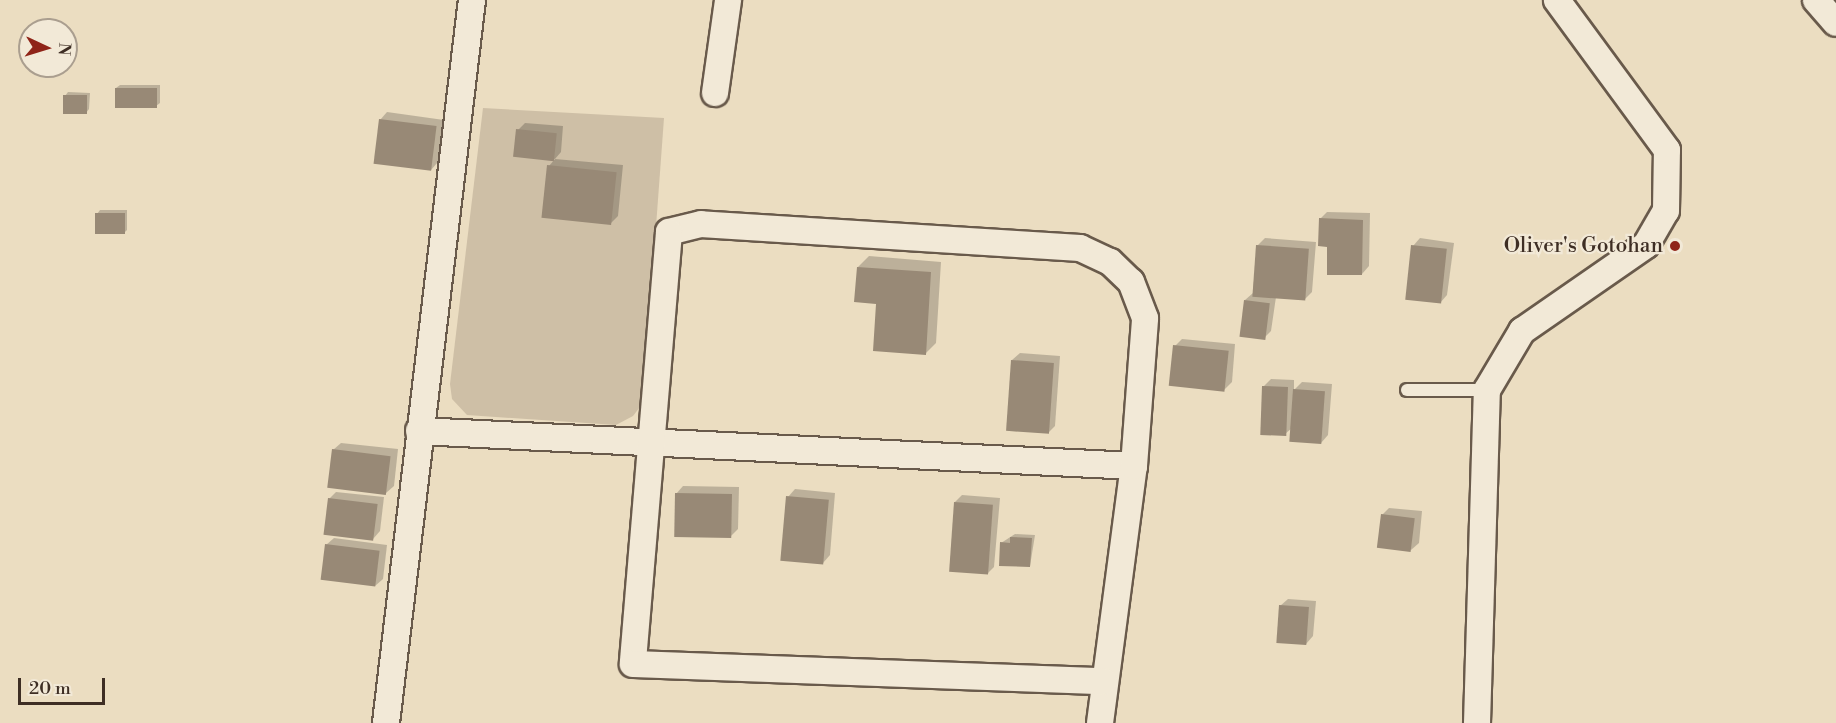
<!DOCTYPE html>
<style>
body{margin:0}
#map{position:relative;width:1836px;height:723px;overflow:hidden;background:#ebddc1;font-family:"Libre Bodoni",serif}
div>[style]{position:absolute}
.green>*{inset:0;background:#cebfa6}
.shadow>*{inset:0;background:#0003}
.building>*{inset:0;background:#988976;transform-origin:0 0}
.roads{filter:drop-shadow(2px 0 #695a4b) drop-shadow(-2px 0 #695a4b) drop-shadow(0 2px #695a4b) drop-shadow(0 -2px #695a4b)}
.service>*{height:12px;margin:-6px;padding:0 6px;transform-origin:6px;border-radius:6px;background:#f2e9d7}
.minor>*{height:26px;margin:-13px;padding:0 13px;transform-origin:13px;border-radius:13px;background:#f2e9d7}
.dots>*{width:16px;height:16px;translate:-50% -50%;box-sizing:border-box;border:3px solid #f2e9d7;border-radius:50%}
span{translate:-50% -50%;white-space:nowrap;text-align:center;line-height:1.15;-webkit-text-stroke:4.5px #f2e9d7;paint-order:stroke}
.poi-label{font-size:21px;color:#3e2e24}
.right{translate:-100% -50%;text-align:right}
.north{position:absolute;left:18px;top:18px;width:60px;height:60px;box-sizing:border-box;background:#f2e9d7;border:2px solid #aa9e8f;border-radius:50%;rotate:94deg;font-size:16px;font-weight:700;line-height:24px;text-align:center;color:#3e2e24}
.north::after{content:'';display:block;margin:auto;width:21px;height:27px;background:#8f2418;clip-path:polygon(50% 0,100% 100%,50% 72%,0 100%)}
.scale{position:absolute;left:18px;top:678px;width:87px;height:27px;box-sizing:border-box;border:3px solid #3e2e24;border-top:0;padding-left:8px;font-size:18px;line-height:21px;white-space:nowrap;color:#3e2e24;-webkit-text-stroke:4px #f2e9d7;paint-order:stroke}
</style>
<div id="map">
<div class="green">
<div style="clip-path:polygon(483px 108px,664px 118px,643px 403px,633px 416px,616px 425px,467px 415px,452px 399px,450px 384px)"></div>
</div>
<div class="shadow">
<div style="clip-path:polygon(120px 85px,160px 85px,160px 103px,156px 106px,116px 88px)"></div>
<div style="clip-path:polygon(68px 92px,90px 93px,89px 109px,86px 113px,65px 96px)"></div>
<div style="clip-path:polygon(387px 112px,444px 120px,438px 162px,431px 170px,380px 120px)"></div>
<div style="clip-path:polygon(525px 123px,563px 126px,561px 152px,555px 159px,623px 165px,618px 216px,611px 223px,549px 166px,555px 159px,515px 156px,518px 130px)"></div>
<div style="clip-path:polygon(100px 210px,127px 210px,127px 230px,124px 233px,97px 214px)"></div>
<div style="clip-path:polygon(1327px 212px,1370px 213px,1369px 266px,1362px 274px,1329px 245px,1320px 219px)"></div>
<div style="clip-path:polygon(1265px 238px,1316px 242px,1312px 292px,1304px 300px,1276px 297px,1271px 331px,1264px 338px,1245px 300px,1253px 293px,1257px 246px)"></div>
<div style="clip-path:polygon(1420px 238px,1454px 243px,1447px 295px,1440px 303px,1413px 246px)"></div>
<div style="clip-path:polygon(869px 256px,941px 262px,936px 343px,925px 354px,878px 303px,858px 267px)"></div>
<div style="clip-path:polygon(1182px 339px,1235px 344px,1232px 382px,1224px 390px,1175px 346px)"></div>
<div style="clip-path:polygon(1020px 353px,1060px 356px,1055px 426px,1048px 433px,1012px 360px)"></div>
<div style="clip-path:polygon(1271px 379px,1294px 380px,1294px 390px,1302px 382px,1332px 384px,1328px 435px,1321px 443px,1292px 428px,1285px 434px,1263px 387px)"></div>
<div style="clip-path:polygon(341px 443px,398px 449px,394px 486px,386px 493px,333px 450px)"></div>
<div style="clip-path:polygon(683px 486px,739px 487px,738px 529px,731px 536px,676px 494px)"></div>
<div style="clip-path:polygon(795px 489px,835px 493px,830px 555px,823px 563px,788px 497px)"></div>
<div style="clip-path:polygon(336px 492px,384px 497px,380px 531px,373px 539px,329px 499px)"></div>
<div style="clip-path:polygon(962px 495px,1000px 498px,994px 567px,987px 574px,955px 502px)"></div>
<div style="clip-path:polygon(1389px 508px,1422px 511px,1419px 543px,1411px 550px,1382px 515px)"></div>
<div style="clip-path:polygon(1015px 534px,1035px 535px,1030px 566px,1001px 543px)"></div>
<div style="clip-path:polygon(334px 538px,387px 545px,383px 579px,375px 586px,326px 545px)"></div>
<div style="clip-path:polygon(1288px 599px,1316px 601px,1313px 636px,1306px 644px,1280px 606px)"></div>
</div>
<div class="building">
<div style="left:115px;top:88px;width:42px;height:20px"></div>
<div style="left:63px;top:95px;width:24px;height:19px"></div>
<div style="left:379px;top:119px;width:58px;height:45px;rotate:7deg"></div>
<div style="left:516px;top:129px;width:41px;height:28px;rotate:6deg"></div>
<div style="left:547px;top:165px;width:70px;height:53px;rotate:6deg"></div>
<div style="left:95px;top:213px;width:30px;height:21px"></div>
<div style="clip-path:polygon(1319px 218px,1363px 220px,1362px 275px,1327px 275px,1327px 247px,1318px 246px)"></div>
<div style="left:1256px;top:245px;width:53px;height:52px;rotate:4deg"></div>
<div style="left:1411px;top:245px;width:36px;height:55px;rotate:6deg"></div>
<div style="clip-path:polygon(857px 267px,931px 272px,926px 355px,873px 351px,876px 304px,854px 302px)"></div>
<div style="left:1244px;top:300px;width:26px;height:37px;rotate:7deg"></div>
<div style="left:1173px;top:345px;width:56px;height:41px;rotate:6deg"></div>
<div style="left:1011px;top:360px;width:43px;height:71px;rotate:4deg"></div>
<div style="left:1262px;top:386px;width:26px;height:49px;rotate:2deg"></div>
<div style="left:1293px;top:389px;width:32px;height:53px;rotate:4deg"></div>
<div style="left:332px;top:449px;width:59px;height:39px;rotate:7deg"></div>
<div style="left:675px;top:493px;width:57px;height:44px;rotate:1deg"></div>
<div style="left:786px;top:496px;width:43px;height:65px;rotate:5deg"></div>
<div style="left:328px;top:498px;width:50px;height:37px;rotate:7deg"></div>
<div style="left:954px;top:502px;width:39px;height:70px;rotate:4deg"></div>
<div style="left:1381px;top:514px;width:34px;height:34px;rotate:7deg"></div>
<div style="clip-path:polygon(1010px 537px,1032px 538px,1030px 567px,999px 566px,1000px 542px,1010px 543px)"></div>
<div style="left:325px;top:544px;width:55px;height:36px;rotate:7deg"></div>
<div style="left:1279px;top:605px;width:30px;height:38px;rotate:4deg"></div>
</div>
<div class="roads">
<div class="service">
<div style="left:1407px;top:390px;width:80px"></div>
</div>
<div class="minor">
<div style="left:1816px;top:0;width:30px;rotate:49deg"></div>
<div style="left:715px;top:93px;width:94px;rotate:-82deg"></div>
<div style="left:419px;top:431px;width:716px;rotate:2.8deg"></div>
<div style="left:386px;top:723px;width:728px;rotate:-83.22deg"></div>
<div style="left:1100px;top:723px;width:259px;rotate:-82.5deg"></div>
<div style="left:1134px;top:466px;width:148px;rotate:-85.7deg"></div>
<div style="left:1145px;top:318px;width:39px;rotate:-111deg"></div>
<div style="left:1131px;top:282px;width:29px;rotate:-136deg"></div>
<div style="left:1110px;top:262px;width:33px;rotate:-155deg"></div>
<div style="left:1080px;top:248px;width:380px;rotate:-176.4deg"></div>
<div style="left:701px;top:224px;width:33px;rotate:166deg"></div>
<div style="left:669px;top:232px;width:433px;rotate:94.8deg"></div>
<div style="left:633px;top:664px;width:471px;rotate:2.1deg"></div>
<div style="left:1477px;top:723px;width:333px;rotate:-88.3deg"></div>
<div style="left:1487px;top:390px;width:69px;rotate:-59.3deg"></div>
<div style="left:1522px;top:331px;width:151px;rotate:-34.7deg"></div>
<div style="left:1646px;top:245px;width:39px;rotate:-60deg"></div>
<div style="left:1666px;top:211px;width:61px;rotate:-89.1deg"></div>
<div style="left:1667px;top:150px;width:186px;rotate:-126.3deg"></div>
</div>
</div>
<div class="dots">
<div style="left:1675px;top:246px;background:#8f2418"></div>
</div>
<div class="poi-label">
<span class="right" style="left:1663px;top:246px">Oliver's Gotohan</span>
</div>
<div class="north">N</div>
<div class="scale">20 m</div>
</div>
